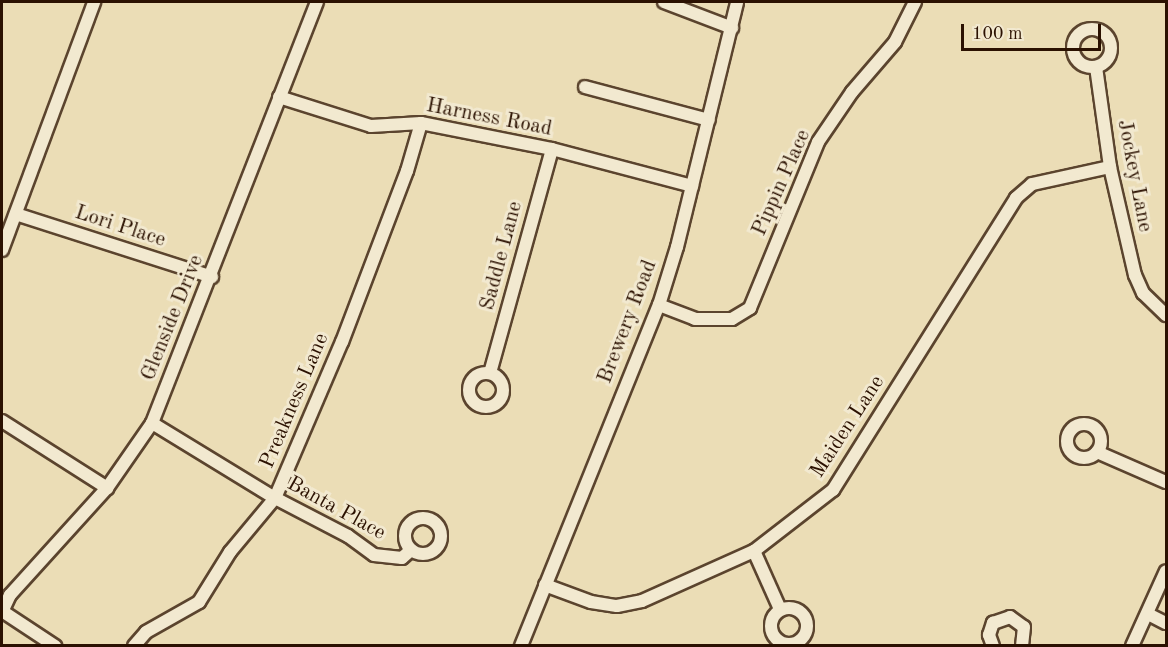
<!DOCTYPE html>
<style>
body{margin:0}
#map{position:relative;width:1168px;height:647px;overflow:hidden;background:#ebddb6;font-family:"Old Standard TT",serif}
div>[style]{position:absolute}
.roads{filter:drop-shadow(2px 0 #5b442e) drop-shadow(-2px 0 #5b442e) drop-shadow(0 2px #5b442e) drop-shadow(0 -2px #5b442e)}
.minor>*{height:12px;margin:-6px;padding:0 6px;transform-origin:6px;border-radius:6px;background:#f2e9d0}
.minor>.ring{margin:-6px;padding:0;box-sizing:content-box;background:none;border:12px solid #f2e9d0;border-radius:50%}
span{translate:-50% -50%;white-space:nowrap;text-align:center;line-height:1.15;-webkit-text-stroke:6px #f2e9d0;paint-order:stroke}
.street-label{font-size:21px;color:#2b1101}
.frame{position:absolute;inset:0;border:3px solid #2b1101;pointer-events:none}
.scale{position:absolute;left:961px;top:24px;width:140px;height:27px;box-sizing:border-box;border:3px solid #2b1101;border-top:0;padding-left:8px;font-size:18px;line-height:21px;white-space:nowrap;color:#2b1101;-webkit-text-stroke:4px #f2e9d0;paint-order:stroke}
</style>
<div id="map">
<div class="roads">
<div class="minor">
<div style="left:664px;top:2px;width:73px;rotate:20.9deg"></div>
<div class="ring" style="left:1073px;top:29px;width:26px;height:26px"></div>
<div style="left:1096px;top:67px;width:101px;rotate:82deg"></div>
<div style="left:1110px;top:167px;width:111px;rotate:77deg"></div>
<div style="left:1135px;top:275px;width:20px;rotate:66deg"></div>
<div style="left:1143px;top:293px;width:32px;rotate:44deg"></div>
<div style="left:585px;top:87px;width:128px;rotate:14.9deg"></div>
<div style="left:279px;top:97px;width:96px;rotate:17.5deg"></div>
<div style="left:371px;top:126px;width:50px;rotate:-3.4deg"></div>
<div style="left:421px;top:123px;width:134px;rotate:11.2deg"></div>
<div style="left:552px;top:149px;width:145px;rotate:14.8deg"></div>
<div style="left:16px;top:214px;width:206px;rotate:17.8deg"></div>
<div style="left:2px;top:250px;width:265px;rotate:-69.6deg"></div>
<div style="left:659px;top:305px;width:39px;rotate:21deg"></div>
<div style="left:695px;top:319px;width:37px"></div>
<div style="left:732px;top:319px;width:21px;rotate:-31deg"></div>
<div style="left:750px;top:308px;width:179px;rotate:-67.7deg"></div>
<div style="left:818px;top:142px;width:60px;rotate:-55.8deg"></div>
<div style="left:852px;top:92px;width:66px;rotate:-49.3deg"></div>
<div style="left:895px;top:42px;width:45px;rotate:-63.4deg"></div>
<div class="ring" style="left:469px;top:373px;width:22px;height:22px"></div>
<div style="left:490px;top:373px;width:232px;rotate:-74.5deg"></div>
<div style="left:2px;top:421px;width:125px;rotate:32.5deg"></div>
<div style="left:152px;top:423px;width:144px;rotate:31.4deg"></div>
<div style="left:275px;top:498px;width:82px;rotate:27.5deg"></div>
<div style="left:348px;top:536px;width:32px;rotate:36deg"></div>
<div style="left:374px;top:555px;width:28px;rotate:6deg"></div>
<div style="left:402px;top:558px;width:12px;rotate:-42deg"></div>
<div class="ring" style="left:1067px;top:424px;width:22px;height:22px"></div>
<div style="left:1097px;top:452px;width:75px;rotate:23.5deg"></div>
<div class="ring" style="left:405px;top:518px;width:24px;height:24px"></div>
<div style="left:754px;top:551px;width:64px;rotate:65.9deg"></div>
<div style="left:545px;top:585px;width:49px;rotate:20.3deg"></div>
<div style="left:591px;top:602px;width:26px;rotate:9deg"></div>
<div style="left:617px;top:606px;width:25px;rotate:-11deg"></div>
<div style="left:642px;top:601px;width:123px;rotate:-24.1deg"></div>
<div style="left:754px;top:551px;width:100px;rotate:-37.7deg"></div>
<div style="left:833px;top:490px;width:345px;rotate:-57.9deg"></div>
<div style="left:1016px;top:198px;width:21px;rotate:-41deg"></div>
<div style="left:1032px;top:184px;width:80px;rotate:-12.3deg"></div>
<div class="ring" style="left:771px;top:608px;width:24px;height:24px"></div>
<div style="left:2px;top:611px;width:64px;rotate:33.4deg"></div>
<div style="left:2px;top:612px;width:19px;rotate:-65deg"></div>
<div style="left:10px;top:595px;width:144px;rotate:-47.8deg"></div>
<div style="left:107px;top:488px;width:79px;rotate:-55.3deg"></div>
<div style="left:152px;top:423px;width:452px;rotate:-68.6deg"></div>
<div style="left:1148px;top:614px;width:20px;rotate:27deg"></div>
<div style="left:134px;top:646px;width:18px;rotate:-49deg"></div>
<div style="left:146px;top:632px;width:61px;rotate:-29.5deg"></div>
<div style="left:199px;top:602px;width:59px;rotate:-58.2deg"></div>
<div style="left:230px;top:552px;width:70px;rotate:-50.2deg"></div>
<div style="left:275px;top:498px;width:170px;rotate:-66.8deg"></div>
<div style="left:342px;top:342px;width:183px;rotate:-69.2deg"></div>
<div style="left:407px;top:171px;width:50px;rotate:-73.7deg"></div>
<div style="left:521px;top:646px;width:368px;rotate:-68deg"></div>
<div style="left:659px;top:305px;width:61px;rotate:-72.8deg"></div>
<div style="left:677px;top:247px;width:252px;rotate:-76.2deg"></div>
<div style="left:993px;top:646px;width:12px;rotate:-110deg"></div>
<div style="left:989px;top:635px;width:13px;rotate:-72deg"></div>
<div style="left:993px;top:623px;width:18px;rotate:-19deg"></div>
<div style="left:1010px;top:617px;width:17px;rotate:36deg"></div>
<div style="left:1024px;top:627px;width:19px;rotate:96deg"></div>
<div style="left:1132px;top:646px;width:82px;rotate:-65.6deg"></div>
</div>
</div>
<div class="street-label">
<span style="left:489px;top:118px;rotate:11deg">Harness Road</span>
<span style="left:1134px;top:176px;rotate:79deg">Jockey Lane</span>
<span style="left:782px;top:183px;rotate:-66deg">Pippin Place</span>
<span style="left:120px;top:227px;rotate:18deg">Lori Place</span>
<span style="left:502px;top:256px;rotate:-75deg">Saddle Lane</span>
<span style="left:173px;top:318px;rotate:-68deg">Glenside Drive</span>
<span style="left:628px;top:322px;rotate:-69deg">Brewery Road</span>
<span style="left:295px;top:401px;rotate:-67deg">Preakness Lane</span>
<span style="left:848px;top:427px;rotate:-57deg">Maiden Lane</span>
<span style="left:336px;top:509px;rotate:29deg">Banta Place</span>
</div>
<div class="frame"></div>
<div class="scale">100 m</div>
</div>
